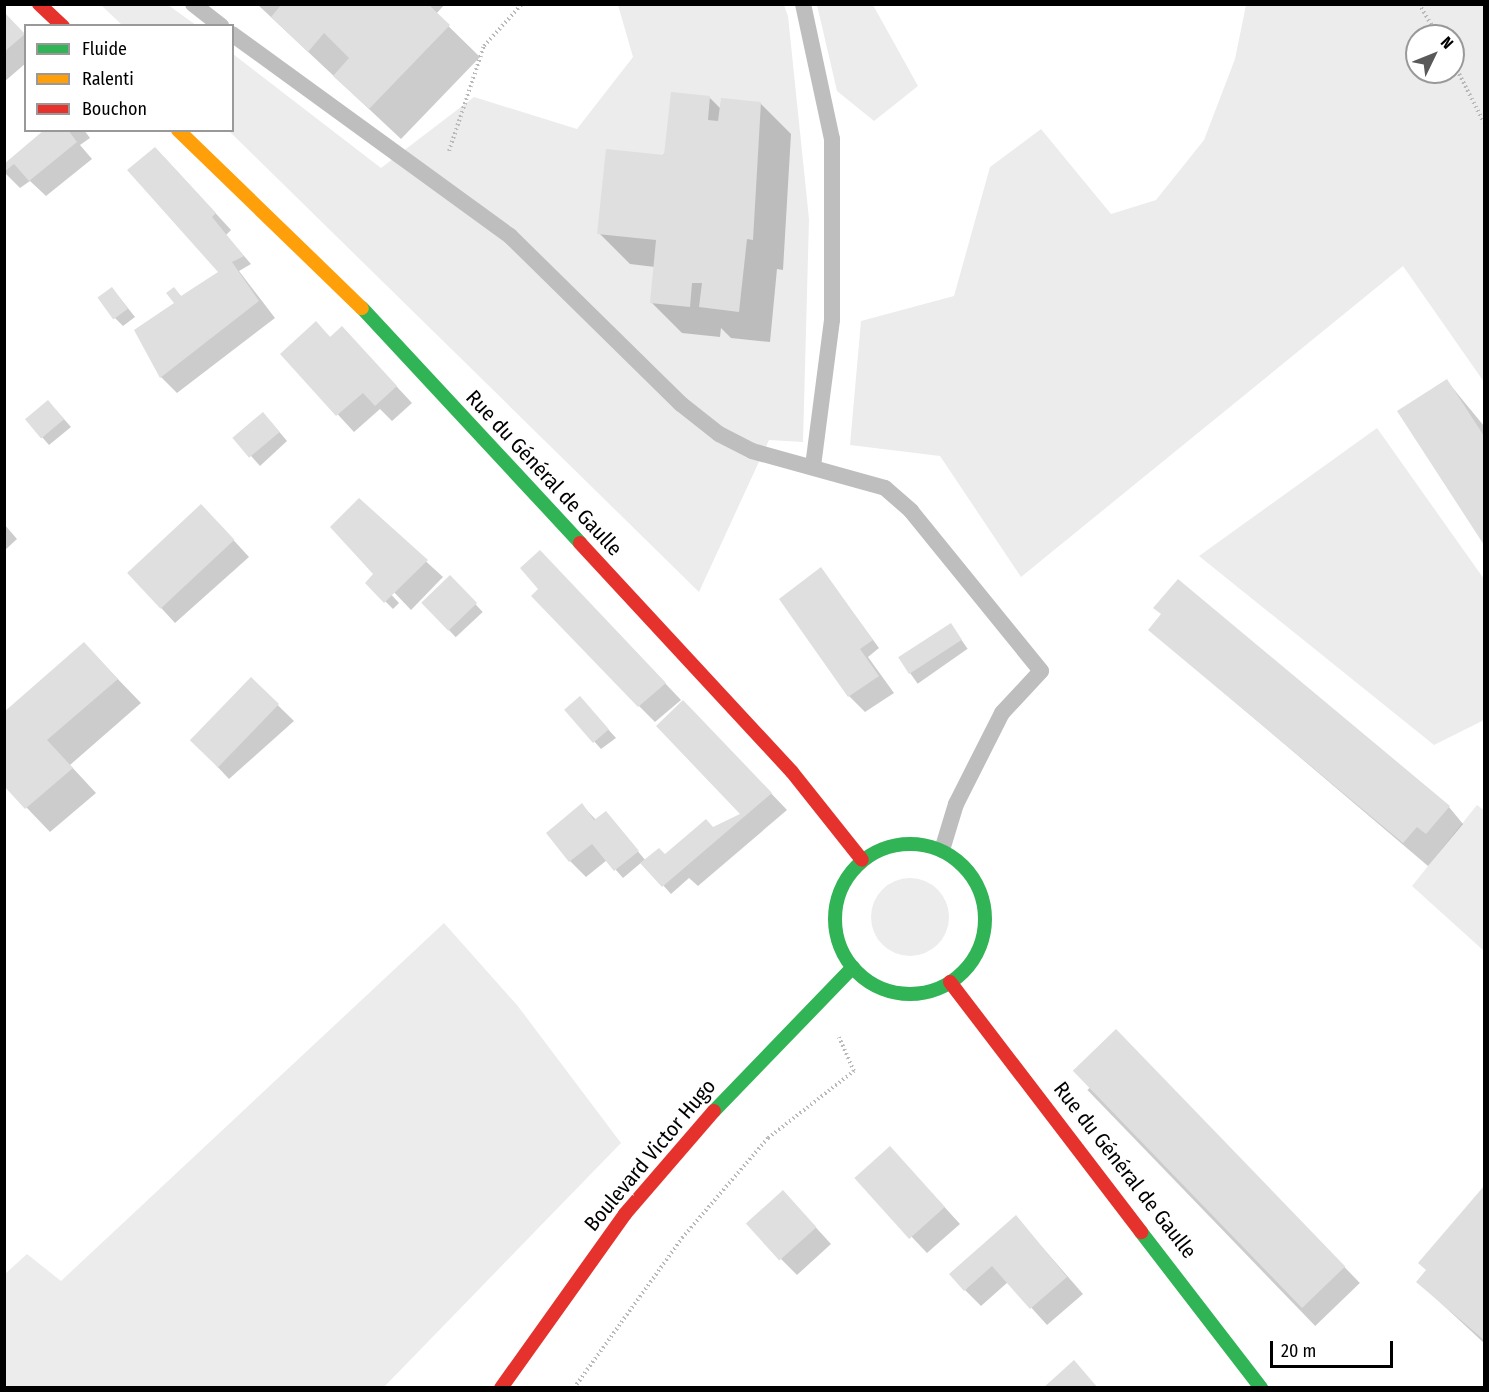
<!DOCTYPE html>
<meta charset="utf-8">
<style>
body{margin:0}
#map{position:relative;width:1489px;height:1392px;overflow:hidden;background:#fff;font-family:"Fira Sans Condensed",sans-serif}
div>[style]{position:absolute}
.green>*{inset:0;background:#ececec}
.round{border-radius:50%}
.shadow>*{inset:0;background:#0003;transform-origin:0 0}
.building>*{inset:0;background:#dfdfdf;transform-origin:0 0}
.path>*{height:4px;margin-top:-2px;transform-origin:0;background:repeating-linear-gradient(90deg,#b9b9b9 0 1.5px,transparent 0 4.5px)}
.lane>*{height:16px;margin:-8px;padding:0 8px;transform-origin:8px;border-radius:8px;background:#bebebe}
.fast>*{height:14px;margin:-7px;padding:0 7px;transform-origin:7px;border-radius:7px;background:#30b455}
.fast>.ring{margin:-7px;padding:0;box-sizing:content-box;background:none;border:14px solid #30b455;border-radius:50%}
.slow>*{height:14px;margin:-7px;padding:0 7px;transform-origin:7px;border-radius:7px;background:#ff9f0a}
.jam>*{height:14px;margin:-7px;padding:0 7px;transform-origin:7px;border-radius:7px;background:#e5322d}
span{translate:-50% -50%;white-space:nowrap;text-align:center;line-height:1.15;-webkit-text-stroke:4.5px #fff;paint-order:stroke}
.street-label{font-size:21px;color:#000}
.frame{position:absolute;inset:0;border:6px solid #000;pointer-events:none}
.legend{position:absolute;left:24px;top:24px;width:210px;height:108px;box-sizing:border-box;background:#fff;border:2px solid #999;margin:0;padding:8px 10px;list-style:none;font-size:18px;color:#000}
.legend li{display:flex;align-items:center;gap:12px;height:30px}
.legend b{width:30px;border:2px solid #999}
.north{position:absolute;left:1405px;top:24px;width:60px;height:60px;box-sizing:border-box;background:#fff;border:2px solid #999;border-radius:50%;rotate:47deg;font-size:16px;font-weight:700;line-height:24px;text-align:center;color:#000}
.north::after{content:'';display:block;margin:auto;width:21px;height:27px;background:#595959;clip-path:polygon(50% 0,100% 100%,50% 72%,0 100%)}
.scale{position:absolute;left:1270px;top:1341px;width:123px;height:27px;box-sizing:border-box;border:3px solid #000;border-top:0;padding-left:8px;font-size:18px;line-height:21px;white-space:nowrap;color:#000;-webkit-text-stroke:4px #fff;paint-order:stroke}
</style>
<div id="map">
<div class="green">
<div style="clip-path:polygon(101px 5px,168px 5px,196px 25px,122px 25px)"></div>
<div style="clip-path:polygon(618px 5px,784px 5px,788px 16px,809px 219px,803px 442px,769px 440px,699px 592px,229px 131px,233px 54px,381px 168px,474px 97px,577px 129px,633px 57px)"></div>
<div style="clip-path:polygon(817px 5px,873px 5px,918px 86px,874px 121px,837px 91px)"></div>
<div style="clip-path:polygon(evenodd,1246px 5px,1484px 5px,1484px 382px,1403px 266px,1021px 577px,940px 456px,850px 445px,861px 321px,954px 296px,990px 167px,1041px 129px,1111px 214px,1156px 200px,1204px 140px,1235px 59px,1246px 5px,1417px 36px,1453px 36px,1453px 72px,1417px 72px,1417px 36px)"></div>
<div style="clip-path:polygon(1377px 428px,1484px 579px,1484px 720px,1434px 745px,1199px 556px)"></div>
<div style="clip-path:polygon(1477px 805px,1484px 810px,1484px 951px,1412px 886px)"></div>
<div class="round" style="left:871px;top:878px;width:78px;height:78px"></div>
<div style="clip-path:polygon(444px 923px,517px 1005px,621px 1143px,384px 1387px,5px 1387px,5px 1274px,27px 1254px,61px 1281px)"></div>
</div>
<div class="shadow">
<div style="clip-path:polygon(257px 4px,445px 4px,436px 14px,480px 57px,401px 139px)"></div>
<div style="clip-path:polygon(4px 14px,26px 36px,26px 63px,4px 82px)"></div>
<div style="clip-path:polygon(710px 98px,721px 109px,760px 103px,791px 134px,783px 270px,777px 269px,770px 342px,731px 338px,721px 328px,720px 337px,682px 333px,651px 302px,655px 267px,630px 264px,599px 233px)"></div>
<div style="clip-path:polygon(46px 130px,84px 130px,90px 138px,80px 145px,92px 159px,46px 196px,30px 181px,20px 188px,4px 172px,4px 166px)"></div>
<div style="clip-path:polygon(164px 157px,231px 230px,226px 235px,251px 264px,239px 271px,275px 318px,177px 393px,161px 377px,136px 330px,176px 303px,174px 289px,183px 298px,220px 272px)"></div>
<div style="clip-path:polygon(112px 288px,135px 317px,123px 326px,115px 318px)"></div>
<div style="clip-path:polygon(316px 323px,331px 338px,358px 345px,412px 403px,392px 421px,380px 409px,354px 432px,282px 354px)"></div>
<div style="clip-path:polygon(1447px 381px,1484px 426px,1484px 542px,1399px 411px)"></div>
<div style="clip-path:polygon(56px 410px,71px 427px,49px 445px,42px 437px)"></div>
<div style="clip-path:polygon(271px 422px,287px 441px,260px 466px,236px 439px)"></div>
<div style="clip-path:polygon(359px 500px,443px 577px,411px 610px,332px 527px)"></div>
<div style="clip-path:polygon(217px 522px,249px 557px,175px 623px,128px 572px)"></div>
<div style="clip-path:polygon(4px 524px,17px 539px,4px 551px)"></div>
<div style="clip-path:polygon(556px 568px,681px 700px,655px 722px,639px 706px)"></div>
<div style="clip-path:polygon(821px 569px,879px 648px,868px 657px,894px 693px,865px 712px,849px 696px)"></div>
<div style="clip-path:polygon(374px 576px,399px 603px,393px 609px,367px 583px)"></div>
<div style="left:450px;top:577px;width:48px;height:37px;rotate:47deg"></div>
<div style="left:951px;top:625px;width:29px;height:61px;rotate:55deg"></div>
<div style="clip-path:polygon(1150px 630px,1449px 807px,1463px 824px,1428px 866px)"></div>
<div style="clip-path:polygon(84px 644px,141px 703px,70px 765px,96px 793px,50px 832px,4px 784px)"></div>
<div style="clip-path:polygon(251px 679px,294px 721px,229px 779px,213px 762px)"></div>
<div style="clip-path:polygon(587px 706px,616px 738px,601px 749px,566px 710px)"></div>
<div style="clip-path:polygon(699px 718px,787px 810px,698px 886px,689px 878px,671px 894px,642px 862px,623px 878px,607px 860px,586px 877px,570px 861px,582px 805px,596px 820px,606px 813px,646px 861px,675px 867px,713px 829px,742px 814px)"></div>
<div style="left:1132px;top:1047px;width:328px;height:62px;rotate:46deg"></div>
<div style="clip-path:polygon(906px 1165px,960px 1224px,927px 1253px,856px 1178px)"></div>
<div style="clip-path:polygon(1484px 1188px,1484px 1343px,1418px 1282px,1428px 1271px,1420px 1263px)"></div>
<div style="clip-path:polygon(799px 1209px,831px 1244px,797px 1275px,781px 1259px)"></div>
<div style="clip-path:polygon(1016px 1217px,1083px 1294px,1047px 1325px,1008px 1282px,981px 1306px,965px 1290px)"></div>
</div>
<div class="building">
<div style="clip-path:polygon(282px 4px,428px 4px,450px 25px,369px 109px,333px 76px,349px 58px,324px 33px,308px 52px,271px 17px)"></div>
<div style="clip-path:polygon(4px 12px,25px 34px,4px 52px)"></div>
<div style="clip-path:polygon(671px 92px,710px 96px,708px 120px,718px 121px,721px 98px,761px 102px,753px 240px,747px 239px,739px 312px,699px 307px,702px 283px,692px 283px,690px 307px,650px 303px,656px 240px,597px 234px,606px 149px,664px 155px)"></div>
<div style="clip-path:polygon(44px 130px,68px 130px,77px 142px,29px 181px,14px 164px,4px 172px,4px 164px)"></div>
<div style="clip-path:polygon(155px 147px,216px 213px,212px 217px,244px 256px,232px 262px,259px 301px,160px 378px,134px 330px,174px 303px,166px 293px,174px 287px,181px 296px,218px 272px,127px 170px)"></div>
<div style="left:112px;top:287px;width:27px;height:18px;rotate:54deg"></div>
<div style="clip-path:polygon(316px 321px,330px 337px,342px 326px,397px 386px,375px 406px,363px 393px,336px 416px,280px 354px)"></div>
<div style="clip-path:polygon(1447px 379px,1484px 436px,1484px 545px,1397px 411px)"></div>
<div style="left:48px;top:400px;width:25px;height:30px;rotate:50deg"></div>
<div style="left:263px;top:412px;width:26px;height:40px;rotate:50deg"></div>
<div style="clip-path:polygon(359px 498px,428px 560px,384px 603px,365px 583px,373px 574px,330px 527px)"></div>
<div style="left:201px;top:504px;width:49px;height:101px;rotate:47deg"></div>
<div style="clip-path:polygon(540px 550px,666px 683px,638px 707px,531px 596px,538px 589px,520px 568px)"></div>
<div style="clip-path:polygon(821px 567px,873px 640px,860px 649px,879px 676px,848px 697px,779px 599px)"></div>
<div style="left:450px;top:575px;width:39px;height:40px;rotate:46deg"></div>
<div style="clip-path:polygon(1178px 579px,1450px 806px,1426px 834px,1417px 827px,1403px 843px,1148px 630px,1161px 614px,1153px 608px)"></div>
<div style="left:951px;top:623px;width:20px;height:63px;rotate:57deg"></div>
<div style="clip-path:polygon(84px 642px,118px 679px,47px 740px,73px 768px,25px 809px,4px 786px,4px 712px)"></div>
<div style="left:251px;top:677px;width:39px;height:88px;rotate:44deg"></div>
<div style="left:580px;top:696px;width:44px;height:21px;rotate:49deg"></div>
<div style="clip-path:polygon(683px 700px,772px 793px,662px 887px,640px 863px,659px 848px,665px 854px,706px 819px,713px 827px,740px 814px,656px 726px)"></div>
<div style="clip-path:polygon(582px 803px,594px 820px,606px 811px,639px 851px,614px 871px,592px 844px,569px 862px,546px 833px)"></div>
<div style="left:1116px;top:1029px;width:330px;height:60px;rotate:46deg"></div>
<div style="left:890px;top:1146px;width:82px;height:48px;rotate:48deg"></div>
<div style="clip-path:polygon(1484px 1186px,1484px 1340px,1416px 1282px,1426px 1270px,1418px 1263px)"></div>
<div style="left:783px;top:1190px;width:50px;height:50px;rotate:48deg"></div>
<div style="clip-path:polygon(1016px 1215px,1067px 1277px,1030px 1309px,992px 1266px,964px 1291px,949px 1274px)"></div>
<div style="clip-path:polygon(1074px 1360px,1098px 1388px,1043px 1388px)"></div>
</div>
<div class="path">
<div style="left:1419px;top:4px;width:37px;rotate:59deg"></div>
<div style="left:1453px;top:62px;width:68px;rotate:63.1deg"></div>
<div style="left:449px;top:151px;width:111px;rotate:-71.6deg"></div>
<div style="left:484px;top:46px;width:57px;rotate:-47.9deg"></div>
<div style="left:574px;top:1388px;width:185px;rotate:-54.2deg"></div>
<div style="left:682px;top:1238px;width:132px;rotate:-49.3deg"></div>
<div style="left:768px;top:1138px;width:109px;rotate:-37.9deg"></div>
<div style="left:854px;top:1071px;width:37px;rotate:-114deg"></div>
</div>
<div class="lane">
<div style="left:193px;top:4px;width:36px;rotate:38deg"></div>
<div style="left:803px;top:4px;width:138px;rotate:77.9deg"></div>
<div style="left:832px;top:139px;width:181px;rotate:90deg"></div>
<div style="left:832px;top:320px;width:147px;rotate:97.4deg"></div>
<div style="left:232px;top:34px;width:344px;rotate:36deg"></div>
<div style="left:510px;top:236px;width:240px;rotate:44.5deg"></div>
<div style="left:681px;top:404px;width:48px;rotate:38.3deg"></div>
<div style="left:719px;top:434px;width:37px;rotate:27deg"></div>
<div style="left:752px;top:451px;width:138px;rotate:15.5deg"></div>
<div style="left:885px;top:488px;width:35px;rotate:41deg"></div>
<div style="left:911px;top:511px;width:206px;rotate:50.9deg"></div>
<div style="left:1041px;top:671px;width:57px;rotate:132.9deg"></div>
<div style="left:1002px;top:713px;width:102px;rotate:116.8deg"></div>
<div style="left:956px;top:804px;width:48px;rotate:106.9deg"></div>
</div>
<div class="fast">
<div style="left:362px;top:308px;width:321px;rotate:47.1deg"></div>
<div class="ring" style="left:835px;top:844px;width:136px;height:136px"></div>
<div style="left:714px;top:1111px;width:200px;rotate:-46deg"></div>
<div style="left:1141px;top:1232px;width:197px;rotate:52.4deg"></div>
</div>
<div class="slow">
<div style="left:178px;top:130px;width:256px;rotate:44.1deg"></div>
</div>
<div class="jam">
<div style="left:39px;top:4px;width:33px;rotate:43deg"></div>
<div style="left:580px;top:543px;width:312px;rotate:47.2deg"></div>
<div style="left:792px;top:772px;width:112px;rotate:51.5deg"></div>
<div style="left:950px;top:982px;width:315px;rotate:52.6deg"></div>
<div style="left:501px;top:1388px;width:214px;rotate:-54.5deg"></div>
<div style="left:625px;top:1214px;width:136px;rotate:-49.2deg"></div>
</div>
<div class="street-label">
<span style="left:544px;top:473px;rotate:47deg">Rue du Général de Gaulle</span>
<span style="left:650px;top:1155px;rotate:-50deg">Boulevard Victor Hugo</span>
<span style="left:1125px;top:1170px;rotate:52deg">Rue du Général de Gaulle</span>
</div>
<div class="frame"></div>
<ul class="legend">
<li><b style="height:8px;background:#30b455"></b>Fluide</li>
<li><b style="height:8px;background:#ff9f0a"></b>Ralenti</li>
<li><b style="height:8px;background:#e5322d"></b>Bouchon</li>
</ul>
<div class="north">N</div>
<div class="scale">20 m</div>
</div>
